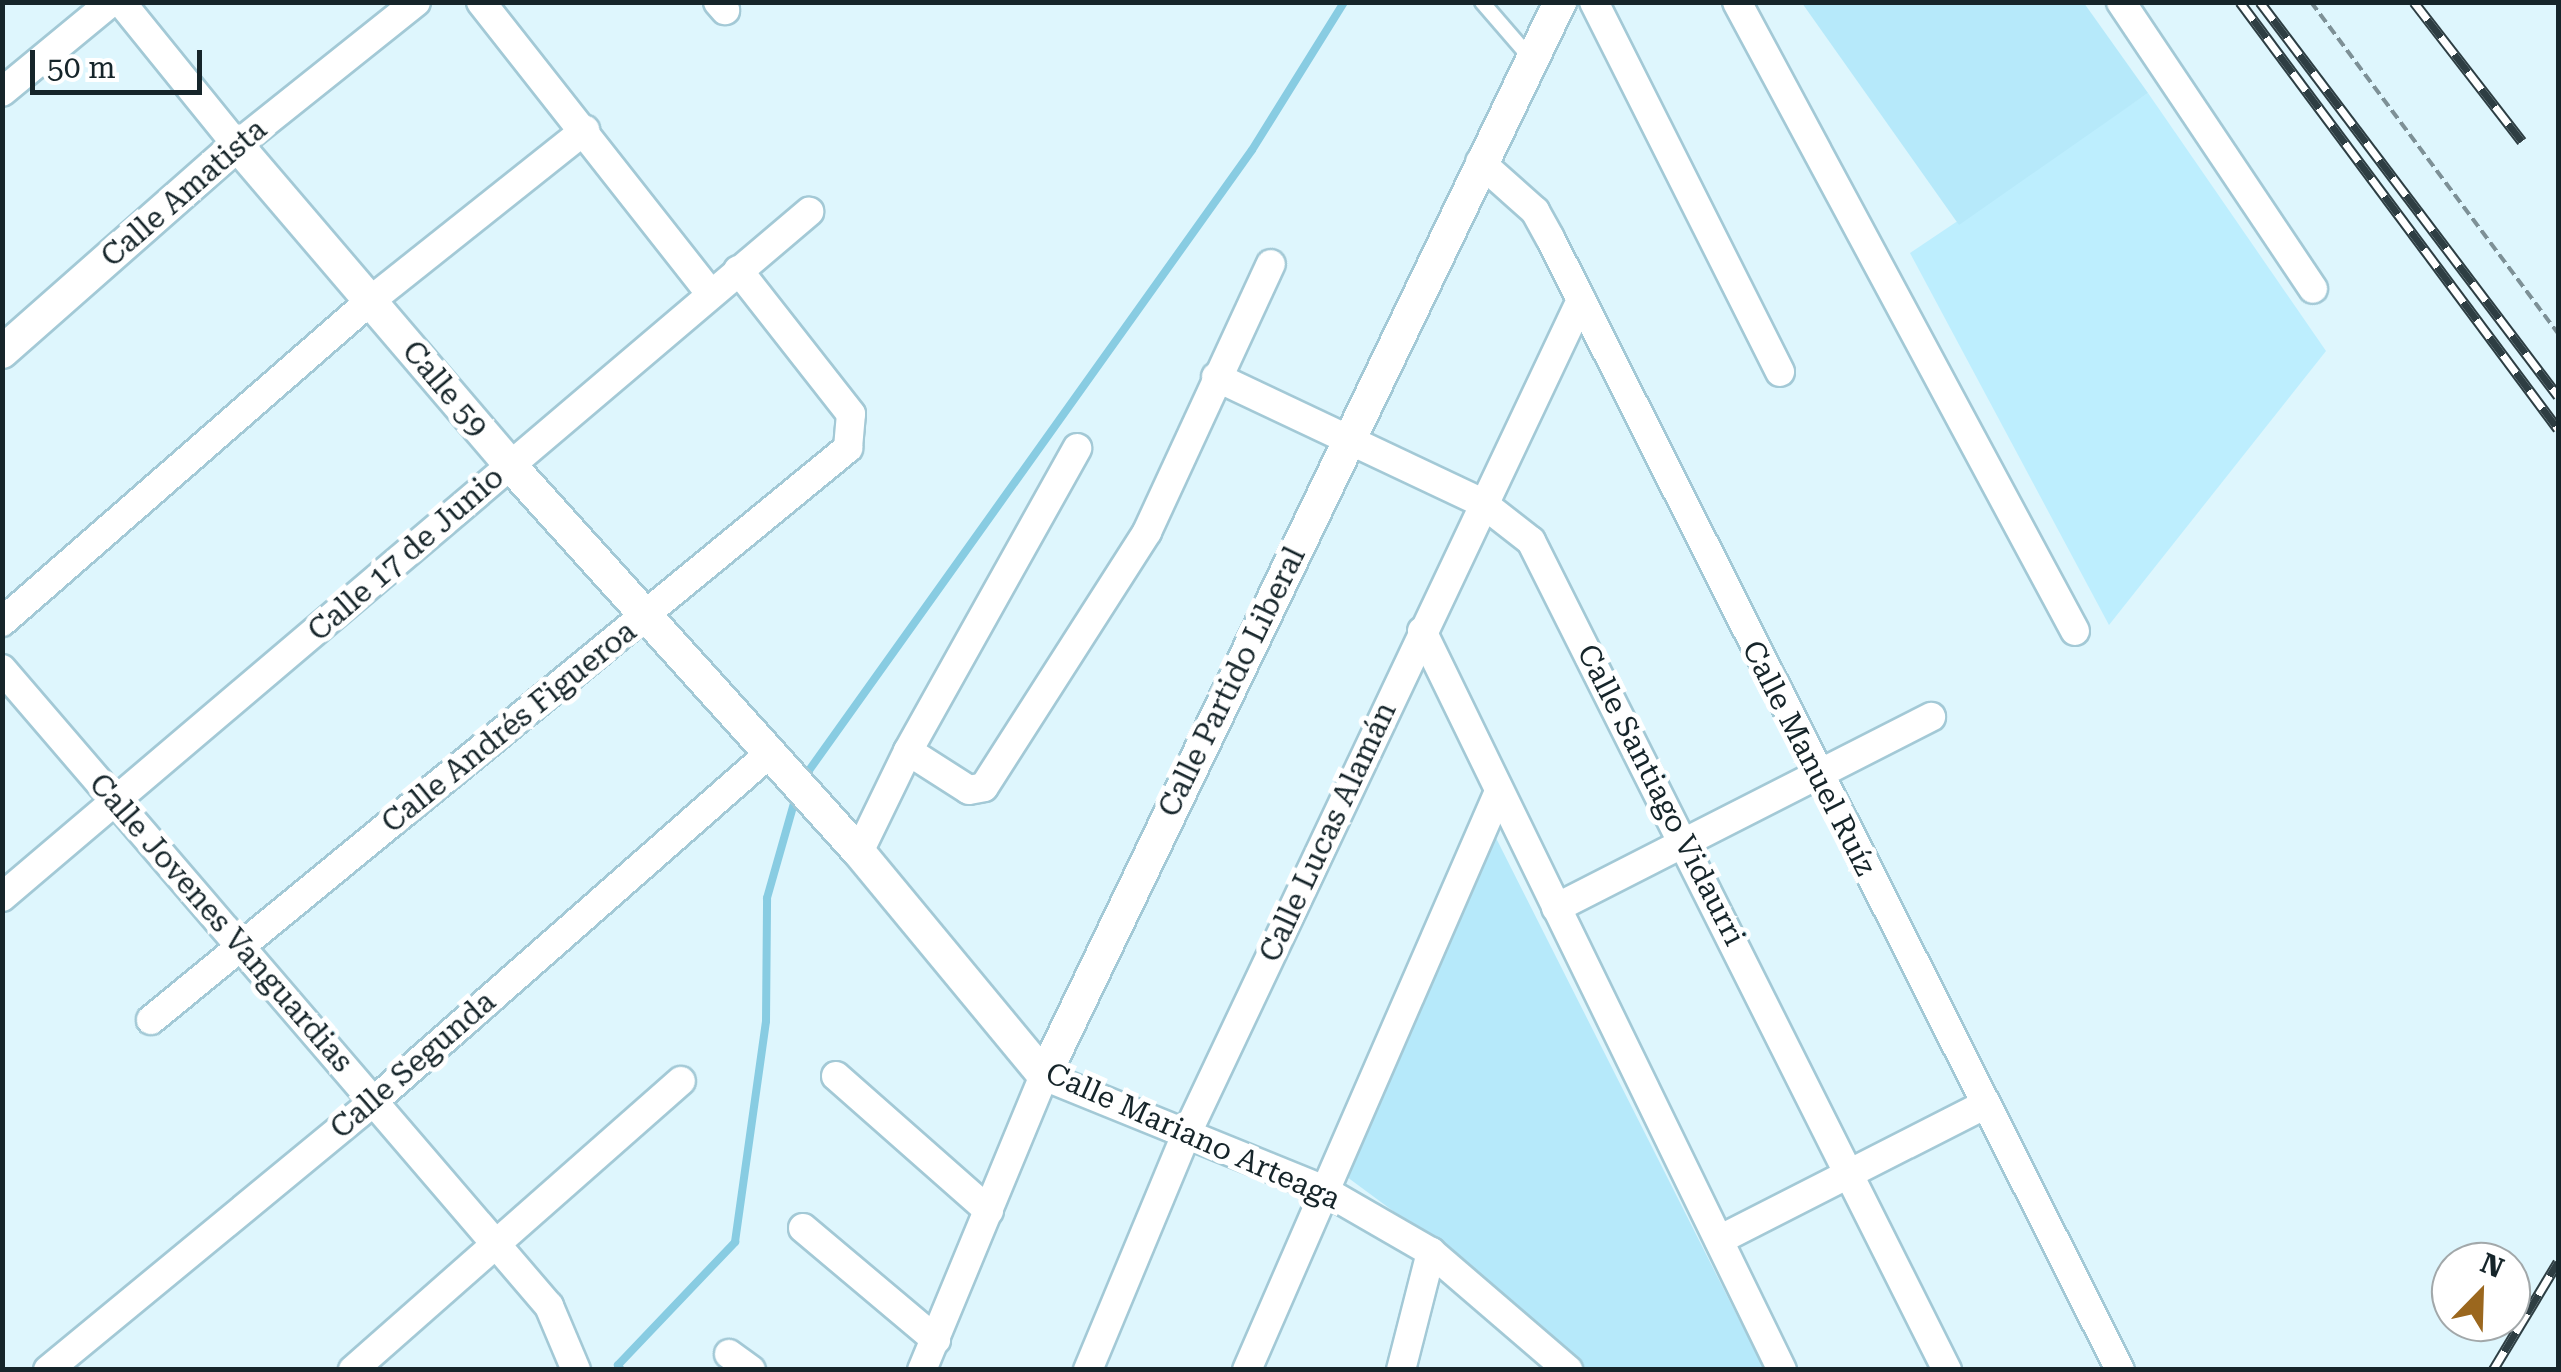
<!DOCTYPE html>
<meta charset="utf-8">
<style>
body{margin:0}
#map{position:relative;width:2561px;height:1372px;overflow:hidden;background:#def6fd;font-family:"Roboto Serif",serif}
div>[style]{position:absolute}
.built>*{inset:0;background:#bdeefe}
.green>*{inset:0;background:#b6e9fa}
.stream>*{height:8px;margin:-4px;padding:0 4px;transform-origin:4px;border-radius:4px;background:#88cce2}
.path>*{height:4px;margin-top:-2px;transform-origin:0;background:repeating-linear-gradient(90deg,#7d9096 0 10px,transparent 0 15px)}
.roads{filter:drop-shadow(2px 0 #a3c9d6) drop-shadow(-2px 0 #a3c9d6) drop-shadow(0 2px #a3c9d6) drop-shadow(0 -2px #a3c9d6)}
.service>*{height:14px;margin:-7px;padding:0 7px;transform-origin:7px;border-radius:7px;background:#fff}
.minor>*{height:28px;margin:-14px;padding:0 14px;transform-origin:14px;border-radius:14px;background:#fff}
.tertiary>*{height:32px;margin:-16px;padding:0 16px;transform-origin:16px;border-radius:16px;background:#fff}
.rail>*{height:11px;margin-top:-5.5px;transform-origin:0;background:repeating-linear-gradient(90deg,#fff 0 22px,#2e3e43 0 44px);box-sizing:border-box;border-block:2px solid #2e3e43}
span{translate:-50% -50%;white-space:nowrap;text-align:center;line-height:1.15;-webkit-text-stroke:10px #fff;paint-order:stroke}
.street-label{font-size:30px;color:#16252a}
.frame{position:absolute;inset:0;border:5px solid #16252a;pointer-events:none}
.north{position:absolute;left:2431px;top:1242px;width:100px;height:100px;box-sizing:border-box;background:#fff;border:2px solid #a2a8aa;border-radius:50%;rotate:23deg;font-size:28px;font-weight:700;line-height:40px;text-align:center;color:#16252a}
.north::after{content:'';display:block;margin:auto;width:35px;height:45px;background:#9b671e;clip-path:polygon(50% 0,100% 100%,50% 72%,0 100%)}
.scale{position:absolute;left:30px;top:50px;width:172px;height:45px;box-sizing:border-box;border:5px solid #16252a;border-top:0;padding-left:12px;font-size:30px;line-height:35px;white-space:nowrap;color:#16252a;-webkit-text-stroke:8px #fff;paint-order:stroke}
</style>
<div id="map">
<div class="built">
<div style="clip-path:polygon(2148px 93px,2326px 351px,2109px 625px,1910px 253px)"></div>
</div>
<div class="green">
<div style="clip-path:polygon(1802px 3px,2084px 3px,2148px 93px,1959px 225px)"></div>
<div style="clip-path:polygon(1496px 838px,1764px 1369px,1587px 1369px,1481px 1276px,1343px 1174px)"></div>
</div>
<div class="stream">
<div style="left:805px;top:776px;width:769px;rotate:-54.47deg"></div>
<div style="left:1252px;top:150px;width:174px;rotate:-58.1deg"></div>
<div style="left:621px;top:1370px;width:6px;rotate:-121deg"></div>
<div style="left:618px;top:1365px;width:170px;rotate:-46.4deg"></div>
<div style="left:735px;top:1242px;width:223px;rotate:-82deg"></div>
<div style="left:766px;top:1021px;width:123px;rotate:-89.5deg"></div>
<div style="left:767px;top:898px;width:109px;rotate:-74.1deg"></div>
</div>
<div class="path">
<div style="left:2311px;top:2px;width:413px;rotate:53.3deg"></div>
</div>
<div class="roads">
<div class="service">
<div style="left:1482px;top:2px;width:77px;rotate:49.2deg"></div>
</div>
<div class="minor">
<div style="left:121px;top:2px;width:184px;rotate:51deg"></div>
<div style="left:237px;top:145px;width:229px;rotate:-38.6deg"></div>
<div style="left:481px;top:2px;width:370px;rotate:51.8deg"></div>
<div style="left:718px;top:2px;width:11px;rotate:49deg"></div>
<div style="left:1594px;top:2px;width:414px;rotate:63.3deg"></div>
<div style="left:1737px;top:2px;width:714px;rotate:61.75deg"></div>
<div style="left:2121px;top:2px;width:345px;rotate:56.2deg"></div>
<div style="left:2px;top:92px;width:141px;rotate:-39.5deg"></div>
<div style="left:1480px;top:162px;width:74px;rotate:41.7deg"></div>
<div style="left:1535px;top:211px;width:31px;rotate:61deg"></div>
<div style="left:1550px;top:238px;width:1267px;rotate:63.27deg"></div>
<div style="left:1216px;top:377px;width:293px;rotate:25.3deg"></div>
<div style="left:1481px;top:502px;width:63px;rotate:38deg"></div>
<div style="left:1531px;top:541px;width:928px;rotate:63.35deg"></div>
<div style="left:2px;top:622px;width:488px;rotate:-41.1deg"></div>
<div style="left:370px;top:301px;width:275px;rotate:-38.5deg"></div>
<div style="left:1422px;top:631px;width:822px;rotate:64.03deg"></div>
<div style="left:2px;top:669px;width:840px;rotate:49.35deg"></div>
<div style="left:549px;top:1306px;width:69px;rotate:67.1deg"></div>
<div style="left:908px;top:751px;width:72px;rotate:32.6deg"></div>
<div style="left:969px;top:790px;width:15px;rotate:-11deg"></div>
<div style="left:984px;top:787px;width:303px;rotate:-57.4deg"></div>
<div style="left:1147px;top:532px;width:295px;rotate:-65.2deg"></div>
<div style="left:859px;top:852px;width:112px;rotate:-64.1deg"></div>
<div style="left:908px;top:751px;width:347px;rotate:-60.8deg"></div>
<div style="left:2px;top:897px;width:1059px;rotate:-40.33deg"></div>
<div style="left:1556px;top:908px;width:421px;rotate:-27deg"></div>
<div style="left:151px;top:1020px;width:902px;rotate:-39.37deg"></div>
<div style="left:848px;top:448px;width:34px;rotate:-85deg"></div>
<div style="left:851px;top:414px;width:183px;rotate:-128.1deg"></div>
<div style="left:836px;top:1076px;width:204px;rotate:41.4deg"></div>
<div style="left:803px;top:1228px;width:174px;rotate:40.1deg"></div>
<div style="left:1719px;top:1240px;width:297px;rotate:-27deg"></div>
<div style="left:729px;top:1354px;width:27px;rotate:36deg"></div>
<div style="left:48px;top:1370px;width:423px;rotate:-39.5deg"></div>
<div style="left:374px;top:1101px;width:529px;rotate:-41.32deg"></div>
<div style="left:353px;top:1370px;width:437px;rotate:-41.4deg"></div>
<div style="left:922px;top:1370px;width:318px;rotate:-67.5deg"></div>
<div style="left:1044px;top:1076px;width:300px;rotate:22.1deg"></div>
<div style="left:1322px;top:1189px;width:126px;rotate:30deg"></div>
<div style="left:1431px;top:1252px;width:181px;rotate:40.7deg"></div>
<div style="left:1088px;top:1370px;width:255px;rotate:-67.4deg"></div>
<div style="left:1186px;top:1135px;width:924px;rotate:-64.68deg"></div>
<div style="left:1247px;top:1370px;width:626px;rotate:-66.46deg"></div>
<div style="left:1401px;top:1370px;width:122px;rotate:-75.7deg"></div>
</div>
<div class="tertiary">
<div style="left:2px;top:352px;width:313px;rotate:-41.4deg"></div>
<div style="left:237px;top:145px;width:421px;rotate:49.5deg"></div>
<div style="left:510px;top:465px;width:521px;rotate:47.96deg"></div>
<div style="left:859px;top:852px;width:291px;rotate:50.4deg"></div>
<div style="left:1044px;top:1076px;width:1192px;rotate:-64.34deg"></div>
</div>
</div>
<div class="rail">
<div style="left:2240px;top:2px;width:532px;rotate:53.32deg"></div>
<div style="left:2260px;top:2px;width:494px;rotate:52.9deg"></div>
<div style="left:2414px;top:2px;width:176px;rotate:52.2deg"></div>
<div style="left:2493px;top:1370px;width:126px;rotate:-59deg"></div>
</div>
<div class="street-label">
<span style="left:184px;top:193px;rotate:-41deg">Calle Amatista</span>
<span style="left:445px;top:389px;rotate:50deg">Calle 59</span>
<span style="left:406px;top:554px;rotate:-41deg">Calle 17 de Junio</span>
<span style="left:1232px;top:682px;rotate:-64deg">Calle Partido Liberal</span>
<span style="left:509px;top:727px;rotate:-39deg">Calle Andrés Figueroa</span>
<span style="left:1809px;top:758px;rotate:63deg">Calle Manuel Ruíz</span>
<span style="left:1661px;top:795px;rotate:63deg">Calle Santiago Vidaurri</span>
<span style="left:1328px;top:832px;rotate:-65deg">Calle Lucas Alamán</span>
<span style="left:221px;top:923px;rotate:49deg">Calle Jovenes Vanguardias</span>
<span style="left:413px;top:1065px;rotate:-41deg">Calle Segunda</span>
<span style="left:1193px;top:1136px;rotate:24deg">Calle Mariano Arteaga</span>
</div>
<div class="frame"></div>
<div class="north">N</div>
<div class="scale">50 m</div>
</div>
